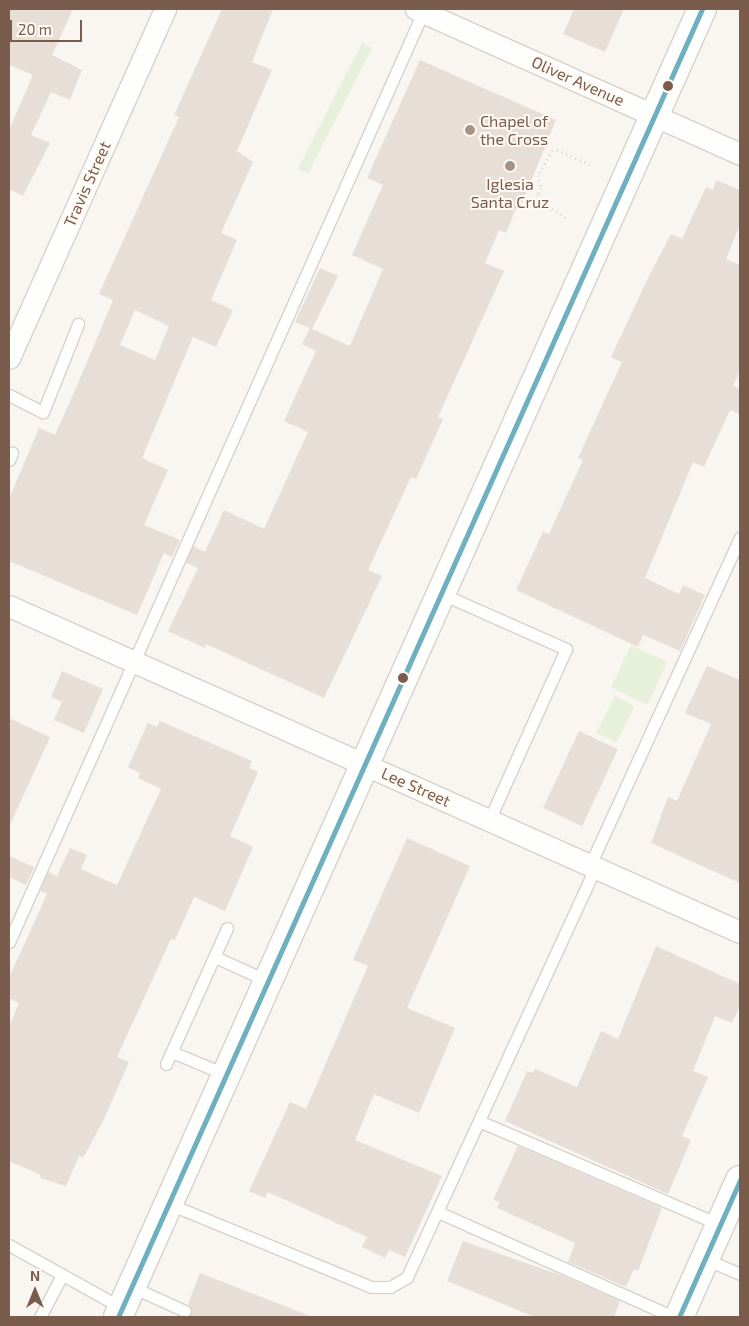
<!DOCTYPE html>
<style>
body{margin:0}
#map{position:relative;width:749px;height:1326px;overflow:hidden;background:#f9f5f0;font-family:"Exo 2",sans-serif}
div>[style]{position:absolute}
.green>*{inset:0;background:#e7f0db;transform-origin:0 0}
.building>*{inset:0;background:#e6ded7;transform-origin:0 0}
.path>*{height:3px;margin-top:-1.5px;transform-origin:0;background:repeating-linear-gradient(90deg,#dcd5d0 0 1px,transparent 0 5px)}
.roads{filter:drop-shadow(1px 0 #d7d1cb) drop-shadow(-1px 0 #d7d1cb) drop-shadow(0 1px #d7d1cb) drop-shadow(0 -1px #d7d1cb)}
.service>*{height:11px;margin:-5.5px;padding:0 5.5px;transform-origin:5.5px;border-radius:5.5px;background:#fefefd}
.minor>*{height:21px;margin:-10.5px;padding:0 10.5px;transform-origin:10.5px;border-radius:10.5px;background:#fefefd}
.tertiary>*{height:28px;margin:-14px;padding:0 14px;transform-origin:14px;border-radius:14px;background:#fefefd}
.bus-1>*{height:5px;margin:-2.5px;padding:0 2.5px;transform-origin:2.5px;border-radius:2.5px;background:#6fb0c0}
.dots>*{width:14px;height:14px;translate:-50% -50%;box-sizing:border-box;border:2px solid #fffaf3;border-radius:50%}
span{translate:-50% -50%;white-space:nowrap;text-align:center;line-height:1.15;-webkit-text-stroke:4px #fffaf3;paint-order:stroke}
.street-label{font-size:16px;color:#7a5c4d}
.poi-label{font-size:16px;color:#7a5c4d}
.left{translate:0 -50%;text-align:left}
.frame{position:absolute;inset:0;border:10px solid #7a5c4d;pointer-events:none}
.north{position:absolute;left:10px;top:1266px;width:50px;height:50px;-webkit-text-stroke:4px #fffaf3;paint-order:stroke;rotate:0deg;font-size:14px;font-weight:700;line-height:20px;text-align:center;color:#7a5c4d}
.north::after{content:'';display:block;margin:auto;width:18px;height:22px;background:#7a5c4d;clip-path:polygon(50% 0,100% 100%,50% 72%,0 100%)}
.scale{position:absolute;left:10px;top:20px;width:72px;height:22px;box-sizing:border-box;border:2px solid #7a5c4d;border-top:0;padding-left:6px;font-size:15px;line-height:18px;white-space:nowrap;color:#7a5c4d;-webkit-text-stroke:4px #fffaf3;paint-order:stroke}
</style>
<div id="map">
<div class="green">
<div style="left:362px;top:43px;width:11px;height:141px;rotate:27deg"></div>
<div style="left:631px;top:645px;width:40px;height:47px;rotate:25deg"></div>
<div style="left:615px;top:696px;width:22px;height:41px;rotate:27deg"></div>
</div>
<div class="building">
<div style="clip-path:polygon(9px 9px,73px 9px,52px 55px,82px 70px,70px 100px,51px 92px,31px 135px,50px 143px,23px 196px,9px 189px,9px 130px,33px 75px,9px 65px)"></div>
<div style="clip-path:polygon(evenodd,222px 9px,273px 9px,252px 62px,272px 70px,237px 151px,253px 162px,221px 233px,237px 240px,211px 300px,233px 310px,216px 347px,193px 337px,142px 458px,168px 470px,144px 525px,180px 540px,172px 557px,164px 553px,137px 615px,9px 561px,9px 499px,39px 428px,55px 435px,79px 381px,113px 300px,99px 294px,179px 117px,174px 115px,222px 9px,135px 310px,169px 326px,155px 360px,120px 345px,135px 310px)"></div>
<div style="clip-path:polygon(574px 9px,624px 9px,605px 52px,563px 34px)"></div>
<div style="clip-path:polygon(420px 60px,556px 120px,522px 203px,519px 201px,506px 233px,499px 230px,485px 263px,504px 271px,438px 417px,443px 419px,416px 479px,411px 477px,368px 570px,382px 576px,324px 698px,206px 644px,205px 648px,168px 631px,198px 568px,186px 563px,193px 546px,205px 552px,224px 510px,264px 529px,308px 432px,284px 421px,316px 351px,302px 344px,310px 328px,295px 322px,320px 268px,338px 276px,312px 329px,350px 346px,383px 269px,352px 255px,383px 185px,367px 178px)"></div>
<div style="clip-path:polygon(716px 180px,740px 190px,740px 225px,726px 259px,740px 265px,740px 370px,733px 386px,740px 389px,740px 414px,730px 410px,704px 467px,693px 462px,645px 578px,679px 594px,683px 585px,705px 595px,680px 651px,643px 635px,638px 647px,516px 590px,543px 532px,549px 534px,583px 460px,578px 458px,622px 362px,611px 357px,649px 276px,671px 234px,682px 239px,706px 187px,713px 190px)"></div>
<div style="clip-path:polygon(707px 666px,740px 680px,740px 883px,651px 843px,668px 797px,677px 801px,711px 724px,685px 713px)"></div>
<div style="clip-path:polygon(62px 671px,103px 689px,84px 733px,54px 720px,62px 702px,51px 697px)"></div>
<div style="clip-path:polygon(9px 718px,50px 737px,9px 827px)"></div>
<div style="clip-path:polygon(160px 721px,252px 761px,249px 768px,258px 772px,230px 836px,253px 847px,225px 911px,194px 897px,175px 940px,171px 939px,117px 1057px,129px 1062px,103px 1121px,83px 1158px,79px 1156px,66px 1186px,40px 1178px,41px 1175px,9px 1161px,9px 1027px,19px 1003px,9px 998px,9px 978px,47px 894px,40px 891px,48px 872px,57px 876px,70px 848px,87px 855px,81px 869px,117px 885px,161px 789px,138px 778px,140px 773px,128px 767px,148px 723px,157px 727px)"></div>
<div style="left:579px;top:731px;width:43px;height:85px;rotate:25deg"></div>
<div style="clip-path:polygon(407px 838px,470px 866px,407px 1008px,455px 1028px,419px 1113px,374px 1094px,355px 1140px,442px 1176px,405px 1257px,389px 1250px,385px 1258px,362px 1247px,367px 1237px,268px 1192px,265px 1198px,249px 1191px,290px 1102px,306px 1109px,368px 966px,353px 960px)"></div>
<div style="clip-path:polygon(9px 856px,34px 867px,26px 885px,9px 877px)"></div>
<div style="clip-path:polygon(656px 946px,740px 984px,740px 1006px,732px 1023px,715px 1016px,693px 1071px,708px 1077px,682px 1136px,691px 1140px,668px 1194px,505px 1121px,527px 1071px,533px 1073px,535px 1069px,577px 1087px,601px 1031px,618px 1039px)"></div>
<div style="clip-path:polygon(518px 1146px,662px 1208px,638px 1271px,634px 1269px,626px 1287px,568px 1262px,575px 1243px,497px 1208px,500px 1202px,493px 1200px)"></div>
<div style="clip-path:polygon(463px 1241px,563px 1276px,620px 1301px,614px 1317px,535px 1317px,447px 1281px)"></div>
<div style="clip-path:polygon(200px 1273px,310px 1316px,310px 1317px,189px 1317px,192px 1311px,188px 1304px)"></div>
</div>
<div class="path">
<div style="left:552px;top:150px;width:29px;rotate:119deg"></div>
<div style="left:538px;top:175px;width:13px;rotate:77deg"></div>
<div style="left:541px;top:188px;width:8px;rotate:120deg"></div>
<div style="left:537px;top:195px;width:6px;rotate:72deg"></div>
<div style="left:539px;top:201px;width:32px;rotate:32deg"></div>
<div style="left:557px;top:150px;width:36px;rotate:23deg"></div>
</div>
<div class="roads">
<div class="service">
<div style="left:9px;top:395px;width:38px;rotate:27deg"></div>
<div style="left:43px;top:412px;width:95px;rotate:-68.3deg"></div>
<div style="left:9px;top:460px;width:8px;rotate:-67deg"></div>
<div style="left:442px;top:594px;width:136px;rotate:23.9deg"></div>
<div style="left:566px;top:649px;width:188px;rotate:114.2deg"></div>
<div style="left:590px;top:865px;width:360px;rotate:-65.4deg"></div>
<div style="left:9px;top:942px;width:1020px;rotate:-66deg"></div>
<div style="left:215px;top:957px;width:58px;rotate:24.4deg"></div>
<div style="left:172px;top:1052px;width:60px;rotate:22.7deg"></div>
<div style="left:166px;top:1064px;width:149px;rotate:-65.8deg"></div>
<div style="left:479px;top:1121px;width:262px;rotate:23.3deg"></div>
<div style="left:169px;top:1204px;width:218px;rotate:22.3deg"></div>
<div style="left:371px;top:1287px;width:19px"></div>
<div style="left:390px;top:1287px;width:20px;rotate:-30deg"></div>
<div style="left:407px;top:1277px;width:451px;rotate:-65.3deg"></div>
<div style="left:438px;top:1212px;width:258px;rotate:24deg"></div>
<div style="left:9px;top:1245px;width:129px;rotate:29.1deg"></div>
<div style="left:705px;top:1259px;width:38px;rotate:23deg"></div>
<div style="left:132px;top:1287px;width:58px;rotate:24.4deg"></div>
<div style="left:40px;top:1317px;width:45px;rotate:-62.3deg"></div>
</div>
<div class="minor">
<div style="left:416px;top:9px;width:355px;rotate:24.1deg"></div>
<div style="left:9px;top:358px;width:382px;rotate:-65.9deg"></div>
<div style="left:9px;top:606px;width:800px;rotate:24.04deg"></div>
</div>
<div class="tertiary">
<div style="left:118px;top:1317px;width:1432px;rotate:-65.94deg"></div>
<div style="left:679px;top:1317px;width:150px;rotate:-66deg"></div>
</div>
</div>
<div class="bus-1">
<div style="left:118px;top:1317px;width:1432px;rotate:-65.94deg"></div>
<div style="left:679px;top:1317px;width:150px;rotate:-66deg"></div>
</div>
<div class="dots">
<div style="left:668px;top:86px;background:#7a5c4d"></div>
<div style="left:470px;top:130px;background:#a69286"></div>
<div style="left:510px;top:166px;background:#a69286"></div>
<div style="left:403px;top:678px;background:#7a5c4d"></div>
</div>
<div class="street-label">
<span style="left:578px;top:81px;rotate:24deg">Oliver Avenue</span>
<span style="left:87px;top:184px;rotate:-66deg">Travis Street</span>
<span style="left:416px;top:787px;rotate:24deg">Lee Street</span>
</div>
<div class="poi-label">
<span class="left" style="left:480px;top:130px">Chapel of<br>the Cross</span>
<span style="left:510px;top:193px">Iglesia<br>Santa Cruz</span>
</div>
<div class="frame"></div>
<div class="north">N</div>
<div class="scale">20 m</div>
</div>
